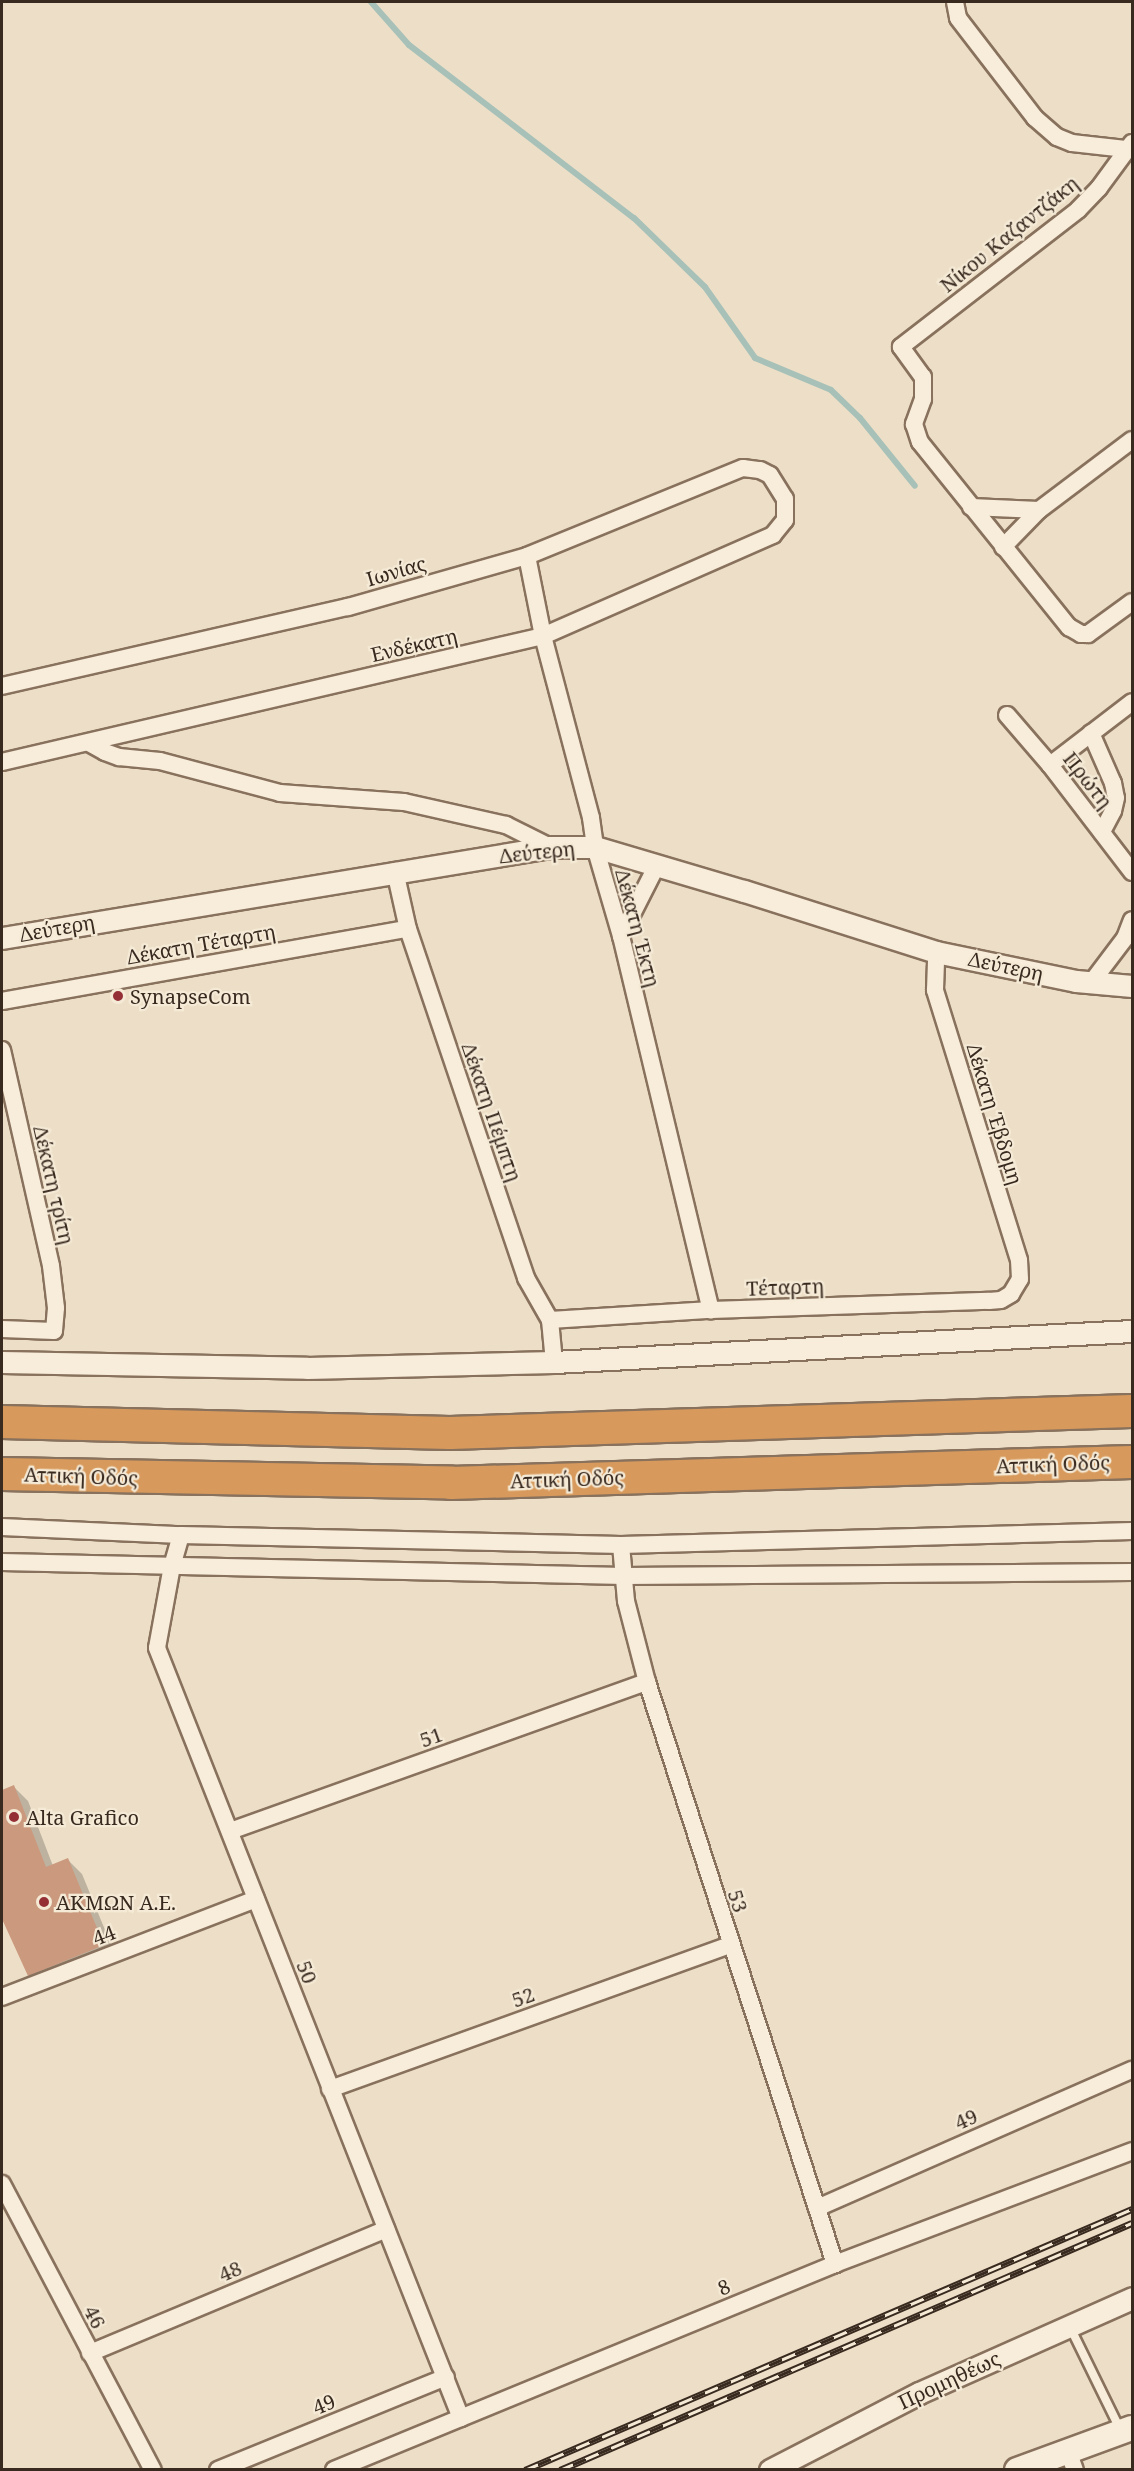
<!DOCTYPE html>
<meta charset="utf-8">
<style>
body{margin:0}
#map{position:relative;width:1134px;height:2471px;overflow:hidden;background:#eddfc7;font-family:"Noto Serif",serif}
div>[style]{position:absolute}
.shadow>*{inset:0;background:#0003}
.stream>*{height:6px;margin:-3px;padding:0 3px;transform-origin:3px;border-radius:3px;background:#a8c1b8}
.building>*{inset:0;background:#ca997e}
.roads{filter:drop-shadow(2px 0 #88715d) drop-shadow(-2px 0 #88715d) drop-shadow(0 2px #88715d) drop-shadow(0 -2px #88715d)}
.service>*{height:8px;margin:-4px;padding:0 4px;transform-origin:4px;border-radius:4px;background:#f8edda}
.minor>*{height:16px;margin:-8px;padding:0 8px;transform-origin:8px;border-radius:8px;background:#f8edda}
.tertiary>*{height:21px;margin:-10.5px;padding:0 10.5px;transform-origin:10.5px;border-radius:10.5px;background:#f8edda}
.secondary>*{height:24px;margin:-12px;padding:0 12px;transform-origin:12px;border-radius:12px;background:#f8edda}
.motorway>*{height:32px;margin:-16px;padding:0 16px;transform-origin:16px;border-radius:16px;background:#d89a5c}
.rail>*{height:7px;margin-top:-3.5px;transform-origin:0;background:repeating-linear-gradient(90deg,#f5ead6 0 14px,#392a20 0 28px);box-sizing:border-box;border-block:2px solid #392a20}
.dots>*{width:16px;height:16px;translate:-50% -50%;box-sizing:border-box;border:3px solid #f5ead6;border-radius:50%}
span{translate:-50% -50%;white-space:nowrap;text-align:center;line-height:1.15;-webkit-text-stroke:4.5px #f5ead6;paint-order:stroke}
.street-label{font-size:20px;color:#392a20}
.poi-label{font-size:20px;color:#392a20}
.left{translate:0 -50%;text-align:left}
.frame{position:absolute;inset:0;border:3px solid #392a20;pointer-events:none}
</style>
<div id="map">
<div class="shadow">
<div style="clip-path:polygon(14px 1787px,28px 1801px,53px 1866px,68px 1860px,82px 1874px,117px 1959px,43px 1989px,29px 1975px,2px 1915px,2px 1792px)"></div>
</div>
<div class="stream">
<div style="left:371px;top:2px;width:57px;rotate:48.5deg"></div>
<div style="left:409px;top:45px;width:284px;rotate:37.6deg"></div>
<div style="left:634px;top:218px;width:99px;rotate:44.2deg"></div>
<div style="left:705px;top:287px;width:87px;rotate:54.8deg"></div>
<div style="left:755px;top:358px;width:82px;rotate:22.8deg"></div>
<div style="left:831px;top:390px;width:40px;rotate:44deg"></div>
<div style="left:860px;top:418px;width:87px;rotate:51deg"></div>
</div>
<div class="building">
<div style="clip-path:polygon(14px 1785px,46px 1867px,68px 1858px,104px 1945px,28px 1976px,2px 1919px,2px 1790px)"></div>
</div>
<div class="roads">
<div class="service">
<div style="left:1070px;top:2327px;width:116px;rotate:63.9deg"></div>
</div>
<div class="minor">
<div style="left:955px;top:2px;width:16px;rotate:79deg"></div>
<div style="left:958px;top:18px;width:126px;rotate:52.4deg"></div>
<div style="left:1035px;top:118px;width:29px;rotate:41deg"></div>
<div style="left:1057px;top:137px;width:16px;rotate:22deg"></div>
<div style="left:1072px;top:143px;width:54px;rotate:6.3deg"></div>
<div style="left:1132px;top:143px;width:56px;rotate:126.3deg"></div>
<div style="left:1099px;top:188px;width:30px;rotate:134deg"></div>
<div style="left:1078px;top:210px;width:224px;rotate:142.3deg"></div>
<div style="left:901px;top:347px;width:37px;rotate:54deg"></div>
<div style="left:923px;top:377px;width:22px;rotate:90deg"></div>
<div style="left:923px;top:399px;width:27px;rotate:110deg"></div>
<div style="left:914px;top:424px;width:19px;rotate:72deg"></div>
<div style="left:920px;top:442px;width:238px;rotate:51.2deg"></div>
<div style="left:1069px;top:627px;width:14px;rotate:30deg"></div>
<div style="left:1081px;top:634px;width:7px"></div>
<div style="left:1088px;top:634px;width:54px;rotate:-36deg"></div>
<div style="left:971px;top:507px;width:68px;rotate:2.5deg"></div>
<div style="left:1003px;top:547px;width:52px;rotate:-45.8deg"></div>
<div style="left:1039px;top:510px;width:116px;rotate:-37deg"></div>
<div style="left:527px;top:556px;width:82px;rotate:78.7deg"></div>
<div style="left:543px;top:636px;width:188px;rotate:75.2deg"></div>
<div style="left:591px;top:818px;width:29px;rotate:82deg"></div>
<div style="left:595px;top:847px;width:93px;rotate:73.7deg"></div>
<div style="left:621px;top:936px;width:385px;rotate:76.5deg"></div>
<div style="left:2px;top:686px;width:355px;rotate:-12.9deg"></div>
<div style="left:348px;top:607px;width:186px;rotate:-15.9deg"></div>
<div style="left:527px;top:556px;width:233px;rotate:-22.2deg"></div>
<div style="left:743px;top:468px;width:17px;rotate:7deg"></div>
<div style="left:760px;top:470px;width:11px;rotate:27deg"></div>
<div style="left:770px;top:475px;width:28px;rotate:58deg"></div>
<div style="left:785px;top:499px;width:21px;rotate:90deg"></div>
<div style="left:785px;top:520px;width:19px;rotate:129deg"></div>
<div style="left:773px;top:535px;width:251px;rotate:156.3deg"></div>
<div style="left:543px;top:636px;width:555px;rotate:166.89deg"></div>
<div style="left:1007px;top:715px;width:66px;rotate:49.3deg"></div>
<div style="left:1050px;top:765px;width:135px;rotate:52.5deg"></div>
<div style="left:1091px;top:733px;width:55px;rotate:66.3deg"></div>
<div style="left:1113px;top:783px;width:15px;rotate:79deg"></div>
<div style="left:1116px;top:798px;width:13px;rotate:103deg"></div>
<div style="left:1113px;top:811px;width:24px;rotate:118deg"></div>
<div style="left:89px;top:743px;width:18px;rotate:29deg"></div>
<div style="left:105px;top:752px;width:15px;rotate:20deg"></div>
<div style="left:119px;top:757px;width:41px;rotate:5.6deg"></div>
<div style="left:160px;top:761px;width:124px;rotate:14.9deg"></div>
<div style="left:280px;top:793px;width:124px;rotate:4.2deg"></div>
<div style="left:404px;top:802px;width:105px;rotate:12.7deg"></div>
<div style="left:506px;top:825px;width:49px;rotate:26.6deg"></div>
<div style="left:1050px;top:765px;width:103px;rotate:-37.5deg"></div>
<div style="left:395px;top:871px;width:59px;rotate:77.4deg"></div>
<div style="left:408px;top:929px;width:368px;rotate:71.3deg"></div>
<div style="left:526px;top:1278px;width:48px;rotate:60.3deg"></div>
<div style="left:550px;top:1320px;width:42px;rotate:84.6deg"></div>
<div style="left:621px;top:936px;width:80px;rotate:-63.1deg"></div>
<div style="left:1091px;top:983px;width:56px;rotate:-52.9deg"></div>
<div style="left:1125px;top:938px;width:19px;rotate:-69deg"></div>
<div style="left:2px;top:1001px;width:412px;rotate:-10.1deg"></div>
<div style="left:2px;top:1050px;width:221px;rotate:77.2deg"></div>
<div style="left:51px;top:1266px;width:42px;rotate:83.2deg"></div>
<div style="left:56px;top:1308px;width:23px;rotate:95deg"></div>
<div style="left:54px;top:1331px;width:52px;rotate:-177.8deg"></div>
<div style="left:550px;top:1320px;width:161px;rotate:-3.6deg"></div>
<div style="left:711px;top:1310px;width:278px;rotate:-1.9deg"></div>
<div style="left:989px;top:1301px;width:12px;rotate:-5deg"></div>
<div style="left:1001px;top:1300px;width:12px;rotate:-31deg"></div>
<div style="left:1011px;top:1294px;width:17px;rotate:-59deg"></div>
<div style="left:1020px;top:1279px;width:19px;rotate:-93deg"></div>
<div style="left:1019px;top:1260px;width:283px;rotate:-107.3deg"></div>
<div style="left:935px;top:990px;width:38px;rotate:-88deg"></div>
<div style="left:2px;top:1527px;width:179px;rotate:2.6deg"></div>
<div style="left:181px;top:1535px;width:440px;rotate:1.3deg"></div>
<div style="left:621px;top:1545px;width:511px;rotate:-1.57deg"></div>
<div style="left:181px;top:1535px;width:32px;rotate:106deg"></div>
<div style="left:172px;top:1566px;width:83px;rotate:100.4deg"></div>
<div style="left:157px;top:1648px;width:828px;rotate:68.46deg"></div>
<div style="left:621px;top:1545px;width:56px;rotate:84.9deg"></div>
<div style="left:626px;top:1601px;width:84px;rotate:75.5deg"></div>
<div style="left:647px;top:1682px;width:612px;rotate:72.1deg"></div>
<div style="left:2px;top:1562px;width:622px;rotate:1.29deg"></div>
<div style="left:624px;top:1576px;width:508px;rotate:-0.45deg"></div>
<div style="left:230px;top:1831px;width:443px;rotate:-19.7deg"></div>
<div style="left:2px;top:1997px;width:272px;rotate:-21.1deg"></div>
<div style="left:330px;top:2089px;width:425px;rotate:-19.8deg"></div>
<div style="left:2px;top:2184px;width:323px;rotate:62.2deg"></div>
<div style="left:817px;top:2208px;width:344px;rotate:-23.7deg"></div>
<div style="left:90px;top:2353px;width:321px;rotate:-22.7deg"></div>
<div style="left:1068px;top:2451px;width:20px;rotate:70deg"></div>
<div style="left:218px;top:2470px;width:246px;rotate:-22.2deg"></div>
<div style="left:334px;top:2470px;width:542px;rotate:-22.35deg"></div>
<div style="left:835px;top:2264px;width:318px;rotate:-20.8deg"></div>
</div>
<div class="tertiary">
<div style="left:2px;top:938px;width:556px;rotate:-9.43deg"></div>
<div style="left:550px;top:847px;width:45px"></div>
<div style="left:595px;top:847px;width:155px;rotate:16.5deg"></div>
<div style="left:744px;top:891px;width:201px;rotate:17.6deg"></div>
<div style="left:936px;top:952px;width:143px;rotate:11.7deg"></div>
<div style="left:1076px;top:981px;width:56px;rotate:5.1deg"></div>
<div style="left:2px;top:1362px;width:305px;rotate:1.1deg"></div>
<div style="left:307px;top:1368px;width:247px;rotate:-1.4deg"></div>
<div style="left:554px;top:1362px;width:579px;rotate:-3.07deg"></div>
<div style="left:770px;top:2470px;width:168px;rotate:-27.3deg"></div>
<div style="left:919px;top:2393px;width:233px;rotate:-24deg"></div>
</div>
<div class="secondary">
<div style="left:1017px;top:2470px;width:122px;rotate:-20.1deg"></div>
</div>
<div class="motorway">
<div style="left:2px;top:1422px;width:448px;rotate:1.4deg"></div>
<div style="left:450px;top:1433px;width:682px;rotate:-1.85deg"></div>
<div style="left:2px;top:1474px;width:449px;rotate:1.1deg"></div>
<div style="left:451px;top:1483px;width:681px;rotate:-1.77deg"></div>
</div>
</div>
<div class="rail">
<div style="left:525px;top:2470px;width:661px;rotate:-23.27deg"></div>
<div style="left:560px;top:2470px;width:623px;rotate:-23.36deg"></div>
</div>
<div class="dots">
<div style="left:118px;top:996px;background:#952f36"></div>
<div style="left:14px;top:1817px;background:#952f36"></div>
<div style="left:44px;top:1902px;background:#952f36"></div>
</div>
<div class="street-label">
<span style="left:1009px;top:234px;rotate:-39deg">Νίκου Καζαντζάκη</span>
<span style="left:396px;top:571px;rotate:-16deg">Ιωνίας</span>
<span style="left:414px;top:645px;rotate:-13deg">Ενδέκατη</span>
<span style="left:1088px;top:780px;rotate:52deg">Πρώτη</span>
<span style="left:537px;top:852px;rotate:-6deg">Δεύτερη</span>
<span style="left:57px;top:928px;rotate:-10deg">Δεύτερη</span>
<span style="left:638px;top:928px;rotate:75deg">Δέκατη Έκτη</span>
<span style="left:201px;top:944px;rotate:-10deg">Δέκατη Τέταρτη</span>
<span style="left:1006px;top:966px;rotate:12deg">Δεύτερη</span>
<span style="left:492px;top:1112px;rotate:71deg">Δέκατη Πέμπτη</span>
<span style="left:995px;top:1114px;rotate:73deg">Δέκατη Έβδομη</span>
<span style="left:54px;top:1185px;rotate:77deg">Δέκατη τρίτη</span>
<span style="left:785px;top:1287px;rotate:-2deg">Τέταρτη</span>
<span style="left:1053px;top:1464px;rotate:-2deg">Αττική Οδός</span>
<span style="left:81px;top:1476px;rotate:2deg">Αττική Οδός</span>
<span style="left:567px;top:1479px;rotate:-2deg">Αττική Οδός</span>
<span style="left:431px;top:1737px;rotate:-20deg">51</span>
<span style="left:738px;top:1901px;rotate:72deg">53</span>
<span style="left:104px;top:1935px;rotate:-21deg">44</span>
<span style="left:307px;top:1972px;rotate:69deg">50</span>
<span style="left:523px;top:1997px;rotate:-20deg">52</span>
<span style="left:966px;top:2119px;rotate:-24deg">49</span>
<span style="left:230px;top:2271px;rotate:-23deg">48</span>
<span style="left:724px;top:2287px;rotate:-22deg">8</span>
<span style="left:95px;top:2317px;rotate:63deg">46</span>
<span style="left:949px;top:2380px;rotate:-25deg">Προμηθέως</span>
<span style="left:324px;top:2404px;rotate:-22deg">49</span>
</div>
<div class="poi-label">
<span class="left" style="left:130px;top:996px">SynapseCom</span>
<span class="left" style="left:26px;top:1817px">Alta Grafico</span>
<span class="left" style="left:56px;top:1902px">ΑΚΜΩΝ Α.Ε.</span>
</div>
<div class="frame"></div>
</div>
